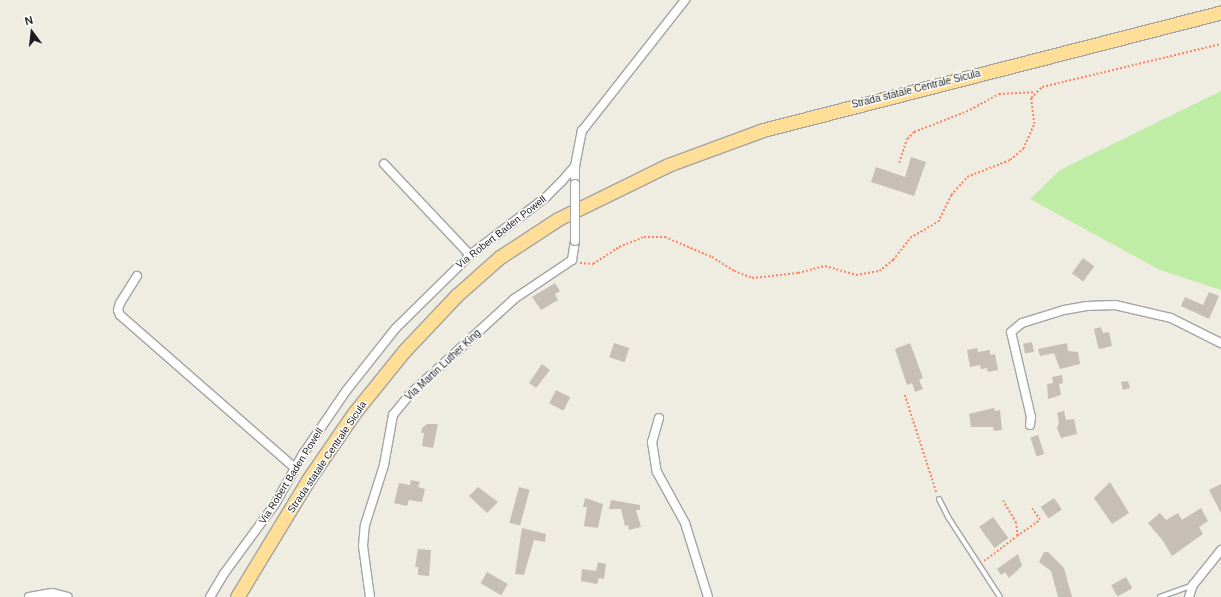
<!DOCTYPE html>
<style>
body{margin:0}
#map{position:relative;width:1221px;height:597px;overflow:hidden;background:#efece2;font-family:Arial,sans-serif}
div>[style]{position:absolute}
.grass>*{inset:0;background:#bfeda5}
.building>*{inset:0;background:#c7bfb5;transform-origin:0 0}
.path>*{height:1.5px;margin-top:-0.75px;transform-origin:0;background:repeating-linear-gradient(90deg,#ff8663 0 2px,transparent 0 4px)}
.roads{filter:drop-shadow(1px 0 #a4a4a4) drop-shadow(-1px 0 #a4a4a4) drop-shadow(0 1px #a4a4a4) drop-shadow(0 -1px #a4a4a4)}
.service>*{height:4px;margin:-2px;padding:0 2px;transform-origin:2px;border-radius:2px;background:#fff}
.minor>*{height:8px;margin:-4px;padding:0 4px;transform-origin:4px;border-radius:4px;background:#fff}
.primary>*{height:13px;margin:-6.5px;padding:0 6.5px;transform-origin:6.5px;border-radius:6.5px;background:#ffdf97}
.bridges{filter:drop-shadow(1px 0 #a4a4a4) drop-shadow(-1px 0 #a4a4a4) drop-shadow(0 1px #a4a4a4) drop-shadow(0 -1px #a4a4a4)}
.minor-bridge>*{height:8px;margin:-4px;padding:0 4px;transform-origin:4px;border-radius:4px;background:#fff}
span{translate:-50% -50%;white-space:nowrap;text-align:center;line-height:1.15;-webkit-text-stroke:3px #fff;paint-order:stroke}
.street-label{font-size:10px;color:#1d1d1d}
.north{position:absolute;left:12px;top:12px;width:40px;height:40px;-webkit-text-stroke:3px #fff;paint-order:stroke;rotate:345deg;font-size:11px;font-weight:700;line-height:16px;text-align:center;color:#1d1d1d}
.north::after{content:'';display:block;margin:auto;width:14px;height:18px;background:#1d1d1d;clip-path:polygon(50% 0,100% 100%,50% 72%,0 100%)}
</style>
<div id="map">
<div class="grass">
<div style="clip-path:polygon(1221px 91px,1221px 290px,1160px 270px,1030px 199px,1060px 170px)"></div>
</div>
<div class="building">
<div style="clip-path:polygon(911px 157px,926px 162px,914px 196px,871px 182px,876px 167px,905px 177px)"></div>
<div style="left:1083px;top:258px;width:14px;height:19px;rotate:36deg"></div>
<div style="clip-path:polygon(555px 283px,560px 291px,555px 294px,558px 300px,541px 310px,532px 297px)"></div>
<div style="clip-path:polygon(1209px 292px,1219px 296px,1209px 319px,1181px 306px,1185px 297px,1203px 305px)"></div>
<div style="clip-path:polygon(1101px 327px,1103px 333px,1109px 332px,1112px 346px,1100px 349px,1098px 347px,1094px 329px)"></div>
<div style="left:1032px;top:342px;width:10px;height:9px;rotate:79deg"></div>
<div style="left:614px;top:343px;width:16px;height:15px;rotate:18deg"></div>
<div style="clip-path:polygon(910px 343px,923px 378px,919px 380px,923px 389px,915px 392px,912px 383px,907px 385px,895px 349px)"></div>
<div style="clip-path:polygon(1067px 343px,1068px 351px,1078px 352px,1080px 364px,1060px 369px,1054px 353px,1040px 356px,1038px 349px)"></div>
<div style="clip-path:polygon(977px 348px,978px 352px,990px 350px,990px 355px,995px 354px,998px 370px,988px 372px,987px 368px,981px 369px,980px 365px,970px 367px,967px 350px)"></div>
<div style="clip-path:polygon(542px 364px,550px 370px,536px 388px,529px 383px)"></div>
<div style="clip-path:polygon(1062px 375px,1063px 383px,1059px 384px,1061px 395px,1048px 399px,1047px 384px,1053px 383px,1052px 377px)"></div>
<div style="clip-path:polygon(1128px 381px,1130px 388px,1123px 390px,1121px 382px)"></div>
<div style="left:556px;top:390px;width:16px;height:15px;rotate:27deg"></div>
<div style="clip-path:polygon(994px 408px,995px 411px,1000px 410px,1002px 430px,994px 431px,993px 427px,971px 427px,969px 414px)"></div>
<div style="clip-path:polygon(1064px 411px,1066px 420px,1074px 419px,1077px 434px,1061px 438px,1057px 428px,1059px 422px,1057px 413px)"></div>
<div style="clip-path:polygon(427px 424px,438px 424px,433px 448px,422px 446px,424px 433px,421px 433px,422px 428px)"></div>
<div style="left:1038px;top:435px;width:20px;height:8px;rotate:72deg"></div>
<div style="clip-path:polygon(411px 480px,420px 482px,418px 487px,425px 489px,422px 502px,409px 500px,407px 506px,394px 503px,399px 483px,410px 485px)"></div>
<div style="clip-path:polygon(1110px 482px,1129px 513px,1112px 524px,1094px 498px)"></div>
<div style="clip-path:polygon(1221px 484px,1221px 513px,1209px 490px)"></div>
<div style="clip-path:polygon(478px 487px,498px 502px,487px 513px,469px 496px)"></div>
<div style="left:519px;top:487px;width:11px;height:37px;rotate:15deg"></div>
<div style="clip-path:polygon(585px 498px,603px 504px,598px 528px,584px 526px,587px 507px,583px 507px)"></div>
<div style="left:1054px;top:498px;width:14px;height:16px;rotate:56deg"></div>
<div style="clip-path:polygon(611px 500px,640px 505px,640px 510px,636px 510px,641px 527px,629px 530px,628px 525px,625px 526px,621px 509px,609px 509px)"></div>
<div style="clip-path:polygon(1201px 508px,1208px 521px,1199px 527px,1203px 534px,1172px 556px,1163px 541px,1148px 523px,1160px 513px,1166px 520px,1178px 513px,1182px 520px)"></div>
<div style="left:993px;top:517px;width:26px;height:17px;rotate:54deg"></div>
<div style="clip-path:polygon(522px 528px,546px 534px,545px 542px,534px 540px,524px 575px,515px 574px)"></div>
<div style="clip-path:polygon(418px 549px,431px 550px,429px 576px,418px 575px,418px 567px,415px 567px)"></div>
<div style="clip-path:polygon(1044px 552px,1048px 552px,1064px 568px,1072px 597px,1058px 597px,1051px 571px,1039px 562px)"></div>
<div style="clip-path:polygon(1018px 554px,1022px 566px,1009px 578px,1005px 572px,1001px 575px,997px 569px)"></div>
<div style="clip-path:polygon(598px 562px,606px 564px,604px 579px,599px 578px,597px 584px,581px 581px,582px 569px,596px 571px)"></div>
<div style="left:487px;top:572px;width:24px;height:13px;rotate:30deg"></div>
<div style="left:1126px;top:577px;width:13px;height:17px;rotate:61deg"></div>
</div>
<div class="path">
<div style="left:899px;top:163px;width:25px;rotate:-72deg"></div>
<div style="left:907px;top:139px;width:10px;rotate:-45deg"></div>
<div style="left:914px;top:132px;width:60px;rotate:-21.4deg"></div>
<div style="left:970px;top:110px;width:33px;rotate:-29deg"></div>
<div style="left:999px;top:94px;width:35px;rotate:-3deg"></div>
<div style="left:580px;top:263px;width:13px;rotate:4deg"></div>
<div style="left:593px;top:264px;width:31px;rotate:-33deg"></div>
<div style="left:619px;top:247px;width:27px;rotate:-22deg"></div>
<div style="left:644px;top:237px;width:21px"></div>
<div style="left:665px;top:237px;width:51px;rotate:23.1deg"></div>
<div style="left:712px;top:257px;width:26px;rotate:32deg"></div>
<div style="left:734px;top:271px;width:19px;rotate:21deg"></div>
<div style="left:752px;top:278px;width:46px;rotate:-6.2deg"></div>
<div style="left:798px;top:273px;width:28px;rotate:-15deg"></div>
<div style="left:825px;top:266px;width:32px;rotate:16deg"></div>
<div style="left:856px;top:275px;width:23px;rotate:-10deg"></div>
<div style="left:879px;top:271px;width:18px;rotate:-38deg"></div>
<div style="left:893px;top:260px;width:28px;rotate:-52deg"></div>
<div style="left:910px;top:238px;width:32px;rotate:-30deg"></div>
<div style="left:938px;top:222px;width:30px;rotate:-64deg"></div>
<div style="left:951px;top:195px;width:24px;rotate:-48deg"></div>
<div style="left:967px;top:177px;width:46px;rotate:-21.6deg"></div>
<div style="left:1010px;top:160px;width:17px;rotate:-40deg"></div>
<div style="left:1023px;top:149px;width:27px;rotate:-66deg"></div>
<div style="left:1034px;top:124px;width:26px;rotate:-97deg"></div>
<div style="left:1031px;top:98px;width:16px;rotate:-45deg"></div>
<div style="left:1042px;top:87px;width:184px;rotate:-13.5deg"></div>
<div style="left:905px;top:395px;width:104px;rotate:72.1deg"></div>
<div style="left:1017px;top:536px;width:28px;rotate:-35deg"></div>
<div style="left:1040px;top:520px;width:14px;rotate:-126deg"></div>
<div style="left:984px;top:561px;width:41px;rotate:-37.1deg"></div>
<div style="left:1017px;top:536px;width:13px;rotate:-94deg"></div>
<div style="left:1016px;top:523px;width:26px;rotate:-121deg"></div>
</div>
<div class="roads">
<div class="service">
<div style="left:939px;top:499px;width:20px;rotate:63deg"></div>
<div style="left:948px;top:517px;width:95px;rotate:57deg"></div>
<div style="left:1160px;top:597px;width:35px;rotate:-20deg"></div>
</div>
<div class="minor">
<div style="left:384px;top:164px;width:125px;rotate:46.6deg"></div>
<div style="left:575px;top:166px;width:18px;rotate:90deg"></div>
<div style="left:137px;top:276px;width:32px;rotate:122deg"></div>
<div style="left:120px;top:303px;width:7px;rotate:106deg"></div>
<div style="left:118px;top:310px;width:5px;rotate:68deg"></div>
<div style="left:120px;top:315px;width:232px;rotate:41.2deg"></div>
<div style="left:659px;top:418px;width:25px;rotate:106deg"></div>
<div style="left:652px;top:442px;width:30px;rotate:81deg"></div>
<div style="left:657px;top:472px;width:58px;rotate:61.2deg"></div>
<div style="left:685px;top:523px;width:77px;rotate:72.7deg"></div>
<div style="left:1030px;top:425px;width:8px;rotate:-83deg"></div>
<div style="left:1031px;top:417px;width:87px;rotate:-103.2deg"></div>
<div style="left:1011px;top:332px;width:14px;rotate:-39deg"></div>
<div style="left:1022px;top:323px;width:44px;rotate:-17.2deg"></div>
<div style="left:1064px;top:310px;width:23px;rotate:-10deg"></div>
<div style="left:1087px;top:306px;width:28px;rotate:-2deg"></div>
<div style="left:1115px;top:305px;width:57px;rotate:13.1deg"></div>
<div style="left:1171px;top:318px;width:56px;rotate:26.6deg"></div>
<div style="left:29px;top:597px;width:23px;rotate:-10deg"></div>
<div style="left:52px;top:593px;width:16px;rotate:14deg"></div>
<div style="left:210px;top:597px;width:26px;rotate:-59deg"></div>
<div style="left:223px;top:575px;width:88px;rotate:-53.8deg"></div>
<div style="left:275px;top:504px;width:57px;rotate:-60.8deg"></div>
<div style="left:303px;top:454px;width:76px;rotate:-55.7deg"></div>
<div style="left:346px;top:391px;width:80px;rotate:-51.6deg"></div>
<div style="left:396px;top:328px;width:104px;rotate:-44.6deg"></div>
<div style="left:470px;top:255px;width:96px;rotate:-37.3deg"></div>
<div style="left:546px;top:197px;width:23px;rotate:-45deg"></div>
<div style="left:562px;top:181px;width:20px;rotate:-49deg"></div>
<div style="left:575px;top:166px;width:36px;rotate:-79deg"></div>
<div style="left:582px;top:131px;width:167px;rotate:-51.8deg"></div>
<div style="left:370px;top:597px;width:51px;rotate:-97.8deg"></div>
<div style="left:363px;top:546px;width:21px;rotate:-85deg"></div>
<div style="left:365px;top:525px;width:63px;rotate:-72.4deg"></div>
<div style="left:384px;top:465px;width:51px;rotate:-79.8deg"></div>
<div style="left:393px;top:415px;width:26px;rotate:-51deg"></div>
<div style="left:409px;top:395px;width:142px;rotate:-42.4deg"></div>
<div style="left:514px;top:299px;width:70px;rotate:-33.9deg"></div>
<div style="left:572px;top:260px;width:19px;rotate:-81deg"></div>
<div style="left:1189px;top:597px;width:13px;rotate:-72deg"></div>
<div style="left:1193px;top:585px;width:45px;rotate:-51.3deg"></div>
</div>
<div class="primary">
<div style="left:237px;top:597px;width:137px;rotate:-58.7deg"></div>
<div style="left:308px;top:480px;width:81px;rotate:-55.5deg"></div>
<div style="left:354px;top:413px;width:80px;rotate:-51.1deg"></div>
<div style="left:404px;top:351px;width:77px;rotate:-46.6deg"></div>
<div style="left:457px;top:295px;width:57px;rotate:-41.5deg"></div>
<div style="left:500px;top:257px;width:69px;rotate:-33.2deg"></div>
<div style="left:558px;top:219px;width:123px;rotate:-26.1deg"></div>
<div style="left:668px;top:165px;width:101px;rotate:-20.2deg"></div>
<div style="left:763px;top:130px;width:473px;rotate:-14.4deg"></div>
</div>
</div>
<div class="bridges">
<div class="minor-bridge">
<div style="left:575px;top:184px;width:57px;rotate:90deg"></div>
</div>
</div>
<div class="street-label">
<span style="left:916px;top:89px;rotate:-14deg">Strada statale Centrale Sicula</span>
<span style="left:501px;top:232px;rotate:-38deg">Via Robert Baden Powell</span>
<span style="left:443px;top:365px;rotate:-43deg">Via Martin Luther King</span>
<span style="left:327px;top:457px;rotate:-56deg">Strada statale Centrale Sicula</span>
<span style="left:291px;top:476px;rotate:-58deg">Via Robert Baden Powell</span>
</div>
<div class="north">N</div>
</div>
